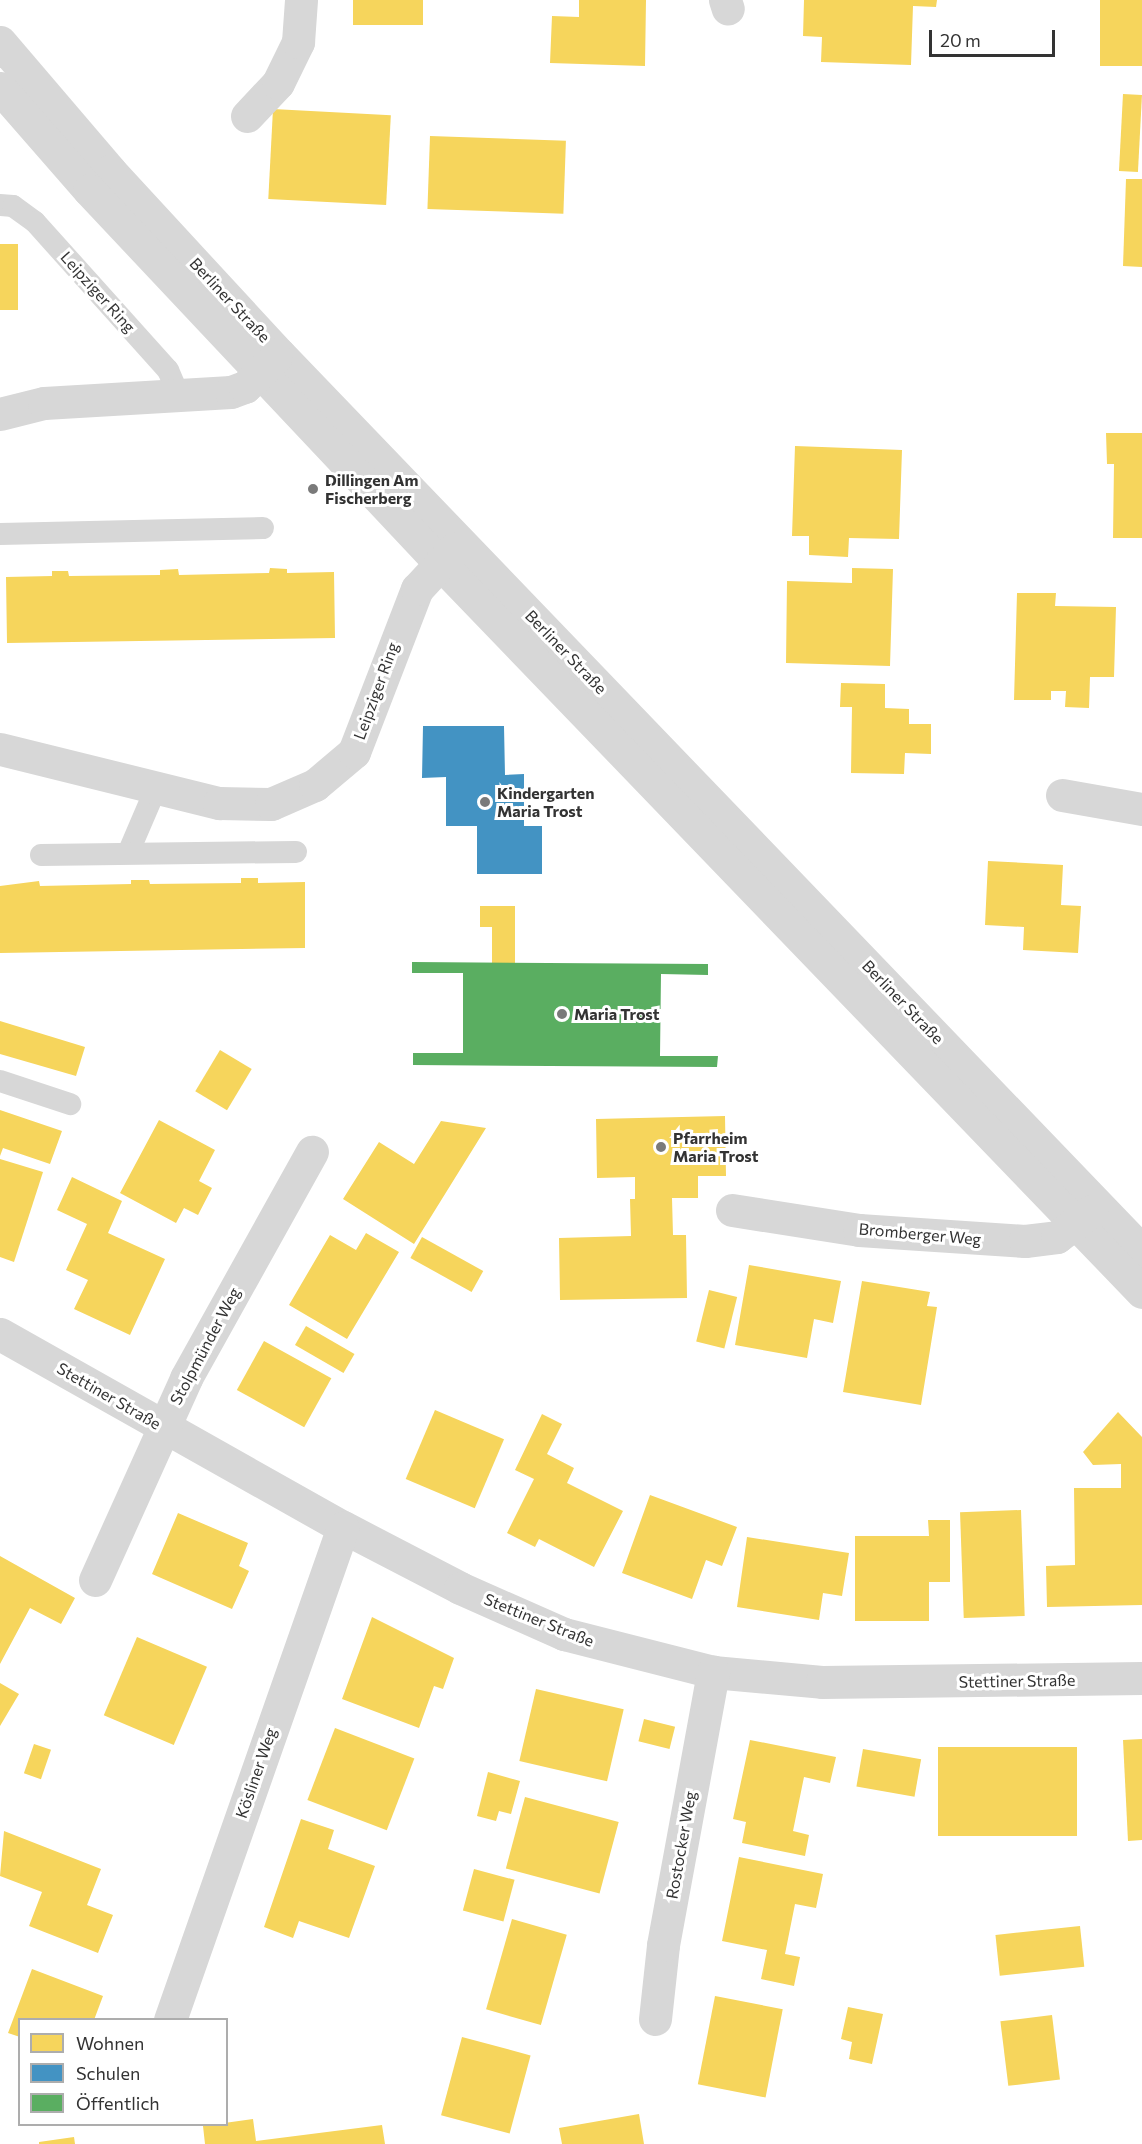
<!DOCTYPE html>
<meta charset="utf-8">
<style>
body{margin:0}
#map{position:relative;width:1142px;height:2144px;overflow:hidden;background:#fff;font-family:Commissioner,sans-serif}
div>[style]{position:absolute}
.homes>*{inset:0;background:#f6d55c;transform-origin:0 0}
.schools>*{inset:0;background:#4393c3}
.public>*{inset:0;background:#5aae61}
.lane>*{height:22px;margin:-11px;padding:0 11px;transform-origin:11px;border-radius:11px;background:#d7d7d7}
.street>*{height:33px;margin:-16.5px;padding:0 16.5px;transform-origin:16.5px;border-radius:16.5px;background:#d7d7d7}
.dots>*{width:16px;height:16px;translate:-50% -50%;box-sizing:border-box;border:3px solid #fff;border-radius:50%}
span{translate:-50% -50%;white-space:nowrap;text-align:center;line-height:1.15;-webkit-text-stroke:6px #fff;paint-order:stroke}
.street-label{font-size:16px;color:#333}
.poi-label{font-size:16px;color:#333;font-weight:700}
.left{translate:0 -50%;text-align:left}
.legend{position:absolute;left:18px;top:2018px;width:210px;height:108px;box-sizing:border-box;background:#fff;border:2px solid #adadad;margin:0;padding:8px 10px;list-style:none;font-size:18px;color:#333}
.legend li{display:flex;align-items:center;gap:12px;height:30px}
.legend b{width:30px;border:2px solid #adadad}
.scale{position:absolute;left:929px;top:30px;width:126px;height:27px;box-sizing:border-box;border:3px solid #333;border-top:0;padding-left:8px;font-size:18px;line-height:21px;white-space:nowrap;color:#333;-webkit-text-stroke:4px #fff;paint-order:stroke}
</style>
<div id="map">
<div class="homes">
<div style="left:353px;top:0;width:70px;height:25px"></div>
<div style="clip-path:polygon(579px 0,646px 0,645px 66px,550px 63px,552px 16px,579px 17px)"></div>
<div style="clip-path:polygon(804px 0,937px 0,936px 7px,913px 6px,911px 65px,821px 62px,822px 37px,803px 36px)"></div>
<div style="left:1100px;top:0;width:42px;height:66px"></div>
<div style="left:1123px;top:94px;width:19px;height:77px;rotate:3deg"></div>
<div style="left:273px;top:109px;width:118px;height:90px;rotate:3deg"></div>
<div style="left:430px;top:136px;width:136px;height:73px;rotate:2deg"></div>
<div style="clip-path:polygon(1126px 179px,1142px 179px,1142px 267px,1123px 266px)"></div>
<div style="left:0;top:244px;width:18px;height:66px"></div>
<div style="clip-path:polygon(1106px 433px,1142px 433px,1142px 538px,1113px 538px,1114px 464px,1107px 464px)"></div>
<div style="clip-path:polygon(795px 446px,902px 450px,899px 539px,849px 538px,848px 557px,809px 555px,809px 536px,792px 536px)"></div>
<div style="clip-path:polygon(270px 568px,287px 569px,287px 573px,334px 572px,335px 638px,7px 643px,6px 577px,52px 576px,52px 571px,68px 571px,69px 576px,160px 575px,160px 570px,178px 569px,179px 575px,269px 573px)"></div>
<div style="clip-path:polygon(852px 568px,893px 569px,890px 666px,786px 663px,787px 581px,852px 583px)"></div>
<div style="clip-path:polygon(1017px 593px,1056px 593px,1055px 606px,1116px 607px,1114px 677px,1090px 677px,1089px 708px,1065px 707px,1066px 691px,1051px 691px,1051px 700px,1014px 700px)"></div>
<div style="clip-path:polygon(841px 683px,885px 684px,885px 708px,909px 709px,909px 724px,931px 724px,931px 754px,905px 753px,904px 774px,851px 773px,852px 707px,840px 707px)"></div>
<div style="clip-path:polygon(988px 861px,1063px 865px,1061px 905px,1081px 906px,1078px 953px,1023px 950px,1024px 927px,985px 925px)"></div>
<div style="clip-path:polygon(241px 878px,258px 878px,258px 883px,305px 882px,305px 948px,0 953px,0 886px,39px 881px,40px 886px,131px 884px,131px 880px,149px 880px,150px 884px,241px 883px)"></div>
<div style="clip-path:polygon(480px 906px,515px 906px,515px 963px,492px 963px,492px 927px,480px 927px)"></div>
<div style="clip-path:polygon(0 1021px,85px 1047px,76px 1076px,0 1054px)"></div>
<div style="left:220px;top:1050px;width:37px;height:48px;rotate:31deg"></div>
<div style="clip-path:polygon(0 1110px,62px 1131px,50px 1164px,3px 1148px,0 1156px)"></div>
<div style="clip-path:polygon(725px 1116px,726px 1176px,698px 1176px,698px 1198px,672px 1198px,673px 1235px,686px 1235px,687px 1298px,560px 1300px,559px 1238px,631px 1236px,630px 1199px,635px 1199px,635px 1177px,597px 1178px,596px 1119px)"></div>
<div style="clip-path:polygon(159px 1120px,215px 1150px,199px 1181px,212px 1188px,198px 1215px,184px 1208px,176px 1223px,120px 1193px)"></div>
<div style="clip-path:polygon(441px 1121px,486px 1128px,414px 1244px,343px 1199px,379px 1142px,414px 1164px)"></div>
<div style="clip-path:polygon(0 1159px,43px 1172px,14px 1262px,0 1257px)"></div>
<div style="clip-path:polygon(72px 1177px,122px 1201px,108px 1233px,165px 1259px,130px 1335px,74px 1309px,88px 1280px,66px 1270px,87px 1224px,57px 1210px)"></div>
<div style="clip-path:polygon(366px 1233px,399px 1252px,347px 1339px,289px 1305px,330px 1235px,356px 1250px)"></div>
<div style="left:422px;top:1237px;width:70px;height:24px;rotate:29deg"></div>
<div style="clip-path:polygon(749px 1265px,841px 1281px,833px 1323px,814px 1319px,807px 1358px,735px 1345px)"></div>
<div style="clip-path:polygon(862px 1281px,930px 1292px,927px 1306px,937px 1307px,921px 1405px,843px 1392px)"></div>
<div style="left:709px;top:1290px;width:29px;height:53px;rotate:14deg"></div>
<div style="left:306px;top:1326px;width:56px;height:22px;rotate:30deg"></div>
<div style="left:264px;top:1341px;width:77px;height:56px;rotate:29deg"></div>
<div style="left:435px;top:1410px;width:75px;height:75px;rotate:23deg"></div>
<div style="clip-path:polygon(1118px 1412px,1142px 1437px,1142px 1605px,1047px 1607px,1046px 1566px,1075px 1565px,1074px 1488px,1121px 1488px,1121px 1464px,1093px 1465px,1083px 1452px)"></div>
<div style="clip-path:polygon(542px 1414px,562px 1424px,547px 1454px,574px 1468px,567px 1483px,623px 1511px,594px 1567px,539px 1539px,535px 1547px,507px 1533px,534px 1479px,515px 1470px)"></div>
<div style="clip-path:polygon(650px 1495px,737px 1527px,722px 1566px,706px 1560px,692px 1599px,622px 1573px)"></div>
<div style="left:1021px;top:1510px;width:106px;height:61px;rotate:88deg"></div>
<div style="clip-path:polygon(178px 1513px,248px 1543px,239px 1566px,249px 1571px,232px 1609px,152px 1574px)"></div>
<div style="clip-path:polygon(928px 1520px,950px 1520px,950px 1582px,929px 1582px,929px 1621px,855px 1621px,855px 1536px,929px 1536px)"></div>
<div style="clip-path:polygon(747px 1537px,849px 1553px,842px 1596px,823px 1593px,819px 1620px,737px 1607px)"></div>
<div style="clip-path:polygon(0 1556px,75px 1598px,61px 1624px,30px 1608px,0 1664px)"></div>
<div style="clip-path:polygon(372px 1617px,454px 1658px,443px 1689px,434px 1686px,419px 1728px,342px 1699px)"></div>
<div style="left:137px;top:1637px;width:76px;height:85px;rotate:23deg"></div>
<div style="clip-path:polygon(0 1683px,19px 1694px,0 1726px)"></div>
<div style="left:536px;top:1689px;width:90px;height:74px;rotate:13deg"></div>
<div style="left:644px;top:1719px;width:32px;height:23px;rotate:14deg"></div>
<div style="left:335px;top:1728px;width:85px;height:77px;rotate:21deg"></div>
<div style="clip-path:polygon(1142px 1739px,1142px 1840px,1128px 1841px,1123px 1740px)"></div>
<div style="clip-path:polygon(750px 1740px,836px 1757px,830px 1783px,804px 1777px,793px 1831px,809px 1835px,805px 1856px,742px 1843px,746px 1822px,733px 1819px)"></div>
<div style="left:34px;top:1744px;width:18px;height:31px;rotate:19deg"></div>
<div style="left:938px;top:1747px;width:139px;height:89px"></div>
<div style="left:863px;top:1749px;width:59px;height:38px;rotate:10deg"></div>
<div style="clip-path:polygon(488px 1772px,520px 1781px,511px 1814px,499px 1811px,496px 1821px,477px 1816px)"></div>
<div style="left:525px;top:1797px;width:97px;height:74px;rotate:15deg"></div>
<div style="clip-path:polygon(301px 1819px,334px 1830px,328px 1849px,375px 1866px,349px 1938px,299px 1921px,293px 1938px,264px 1927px)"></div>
<div style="clip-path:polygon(4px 1831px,101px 1869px,87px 1905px,113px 1915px,98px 1953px,29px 1926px,42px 1892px,0 1876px)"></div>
<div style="clip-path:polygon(739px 1857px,823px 1874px,816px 1908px,795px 1904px,785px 1954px,800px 1957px,794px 1986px,761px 1979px,767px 1950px,722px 1941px)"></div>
<div style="left:474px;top:1869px;width:42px;height:43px;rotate:15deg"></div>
<div style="left:512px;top:1919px;width:57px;height:94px;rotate:16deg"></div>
<div style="left:1080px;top:1926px;width:41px;height:85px;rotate:84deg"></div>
<div style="clip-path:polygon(32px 1969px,103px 1996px,94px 2020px,20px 2020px,20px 2037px,8px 2033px)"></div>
<div style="left:715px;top:1996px;width:69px;height:90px;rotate:11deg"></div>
<div style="clip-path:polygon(848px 2007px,883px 2014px,872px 2064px,849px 2059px,852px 2042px,841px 2039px)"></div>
<div style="left:1052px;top:2015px;width:65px;height:52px;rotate:83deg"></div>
<div style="left:462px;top:2037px;width:71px;height:81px;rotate:15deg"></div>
<div style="clip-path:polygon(639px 2114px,644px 2144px,562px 2144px,559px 2128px)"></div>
<div style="clip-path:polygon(253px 2119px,256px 2141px,382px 2125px,385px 2144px,205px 2144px,203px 2126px)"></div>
<div style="clip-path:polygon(74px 2137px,75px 2144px,39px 2144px,39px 2142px)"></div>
</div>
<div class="schools">
<div style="clip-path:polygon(423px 726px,504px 726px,505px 775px,524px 774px,524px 826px,542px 826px,542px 874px,477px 874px,477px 826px,446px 826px,446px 777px,422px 778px)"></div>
</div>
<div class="public">
<div style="clip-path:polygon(412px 962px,708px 964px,708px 975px,661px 974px,660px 1056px,718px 1056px,717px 1067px,413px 1065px,413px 1053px,463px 1053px,463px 973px,412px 973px)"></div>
</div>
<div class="lane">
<div style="left:0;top:205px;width:13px;rotate:4deg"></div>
<div style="left:13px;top:206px;width:27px;rotate:36deg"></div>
<div style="left:35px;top:222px;width:199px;rotate:48.1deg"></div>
<div style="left:168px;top:370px;width:30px;rotate:67deg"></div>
<div style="left:0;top:534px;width:263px;rotate:-1.3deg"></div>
<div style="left:129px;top:851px;width:69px;rotate:-66.8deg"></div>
<div style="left:41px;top:855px;width:255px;rotate:-0.7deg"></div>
<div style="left:0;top:1081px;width:74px;rotate:18.2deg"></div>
</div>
<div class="street">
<div style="left:725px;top:0;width:9px;rotate:72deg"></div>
<div style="left:0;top:42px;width:170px;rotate:49.5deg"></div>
<div style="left:110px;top:171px;width:249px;rotate:47.3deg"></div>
<div style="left:279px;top:354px;width:1245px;rotate:46.11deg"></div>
<div style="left:0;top:88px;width:135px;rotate:48.9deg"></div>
<div style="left:89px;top:190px;width:512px;rotate:46.74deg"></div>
<div style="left:440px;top:563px;width:1012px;rotate:46.08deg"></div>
<div style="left:247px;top:116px;width:45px;rotate:-46.8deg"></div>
<div style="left:278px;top:83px;width:46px;rotate:-64deg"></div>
<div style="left:298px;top:42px;width:42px;rotate:-85.9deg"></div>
<div style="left:0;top:414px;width:45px;rotate:-14deg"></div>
<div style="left:44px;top:403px;width:187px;rotate:-3.4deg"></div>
<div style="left:231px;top:392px;width:15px;rotate:-20deg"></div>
<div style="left:245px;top:387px;width:42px;rotate:-44deg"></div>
<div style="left:0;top:749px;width:226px;rotate:13.9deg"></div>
<div style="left:219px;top:803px;width:52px;rotate:1.1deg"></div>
<div style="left:271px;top:804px;width:48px;rotate:-23.4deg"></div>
<div style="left:315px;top:785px;width:51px;rotate:-40.2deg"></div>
<div style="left:354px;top:752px;width:175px;rotate:-68.9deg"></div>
<div style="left:417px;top:589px;width:56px;rotate:-47.2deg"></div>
<div style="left:1062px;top:795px;width:81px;rotate:9.9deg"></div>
<div style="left:732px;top:1210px;width:129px;rotate:8.9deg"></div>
<div style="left:859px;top:1230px;width:166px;rotate:3.8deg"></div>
<div style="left:1025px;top:1241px;width:32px;rotate:-7deg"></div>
<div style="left:1057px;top:1237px;width:43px;rotate:-37.4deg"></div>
<div style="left:0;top:1334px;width:394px;rotate:29.4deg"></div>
<div style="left:343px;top:1527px;width:132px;rotate:27.5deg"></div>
<div style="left:460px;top:1588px;width:114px;rotate:23.9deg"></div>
<div style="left:564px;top:1634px;width:154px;rotate:14.3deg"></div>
<div style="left:713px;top:1672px;width:109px;rotate:5.2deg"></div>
<div style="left:822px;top:1682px;width:320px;rotate:-0.7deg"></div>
<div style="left:95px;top:1580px;width:222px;rotate:-65.7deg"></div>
<div style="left:186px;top:1378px;width:259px;rotate:-60.9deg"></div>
<div style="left:655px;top:2019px;width:74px;rotate:-83.8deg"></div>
<div style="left:663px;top:1945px;width:278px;rotate:-79.6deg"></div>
<div style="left:170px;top:2020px;width:522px;rotate:-70.66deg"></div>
</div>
<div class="dots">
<div style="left:313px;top:489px;background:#7a7a7a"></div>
<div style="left:485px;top:802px;background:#7a7a7a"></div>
<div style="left:562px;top:1014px;background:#7a7a7a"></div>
<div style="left:661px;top:1147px;background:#7a7a7a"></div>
</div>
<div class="street-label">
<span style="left:98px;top:292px;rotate:48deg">Leipziger Ring</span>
<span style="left:230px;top:300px;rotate:47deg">Berliner Straße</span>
<span style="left:566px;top:652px;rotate:46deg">Berliner Straße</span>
<span style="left:376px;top:691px;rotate:-70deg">Leipziger Ring</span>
<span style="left:903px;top:1002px;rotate:46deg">Berliner Straße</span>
<span style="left:920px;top:1234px;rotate:5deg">Bromberger Weg</span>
<span style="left:205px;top:1346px;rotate:-62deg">Stolpmünder Weg</span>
<span style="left:109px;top:1396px;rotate:30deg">Stettiner Straße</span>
<span style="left:539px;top:1620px;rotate:22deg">Stettiner Straße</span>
<span style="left:1017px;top:1681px;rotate:-1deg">Stettiner Straße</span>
<span style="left:256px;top:1773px;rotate:-71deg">Kösliner Weg</span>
<span style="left:681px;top:1845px;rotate:-80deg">Rostocker Weg</span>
</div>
<div class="poi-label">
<span class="left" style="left:325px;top:489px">Dillingen Am<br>Fischerberg</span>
<span class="left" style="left:497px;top:802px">Kindergarten<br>Maria Trost</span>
<span class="left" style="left:574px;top:1014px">Maria Trost</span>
<span class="left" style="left:673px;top:1147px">Pfarrheim<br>Maria Trost</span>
</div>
<ul class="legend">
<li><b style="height:16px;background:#f6d55c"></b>Wohnen</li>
<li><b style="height:16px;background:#4393c3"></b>Schulen</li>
<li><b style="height:16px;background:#5aae61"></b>Öffentlich</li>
</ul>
<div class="scale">20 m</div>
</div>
